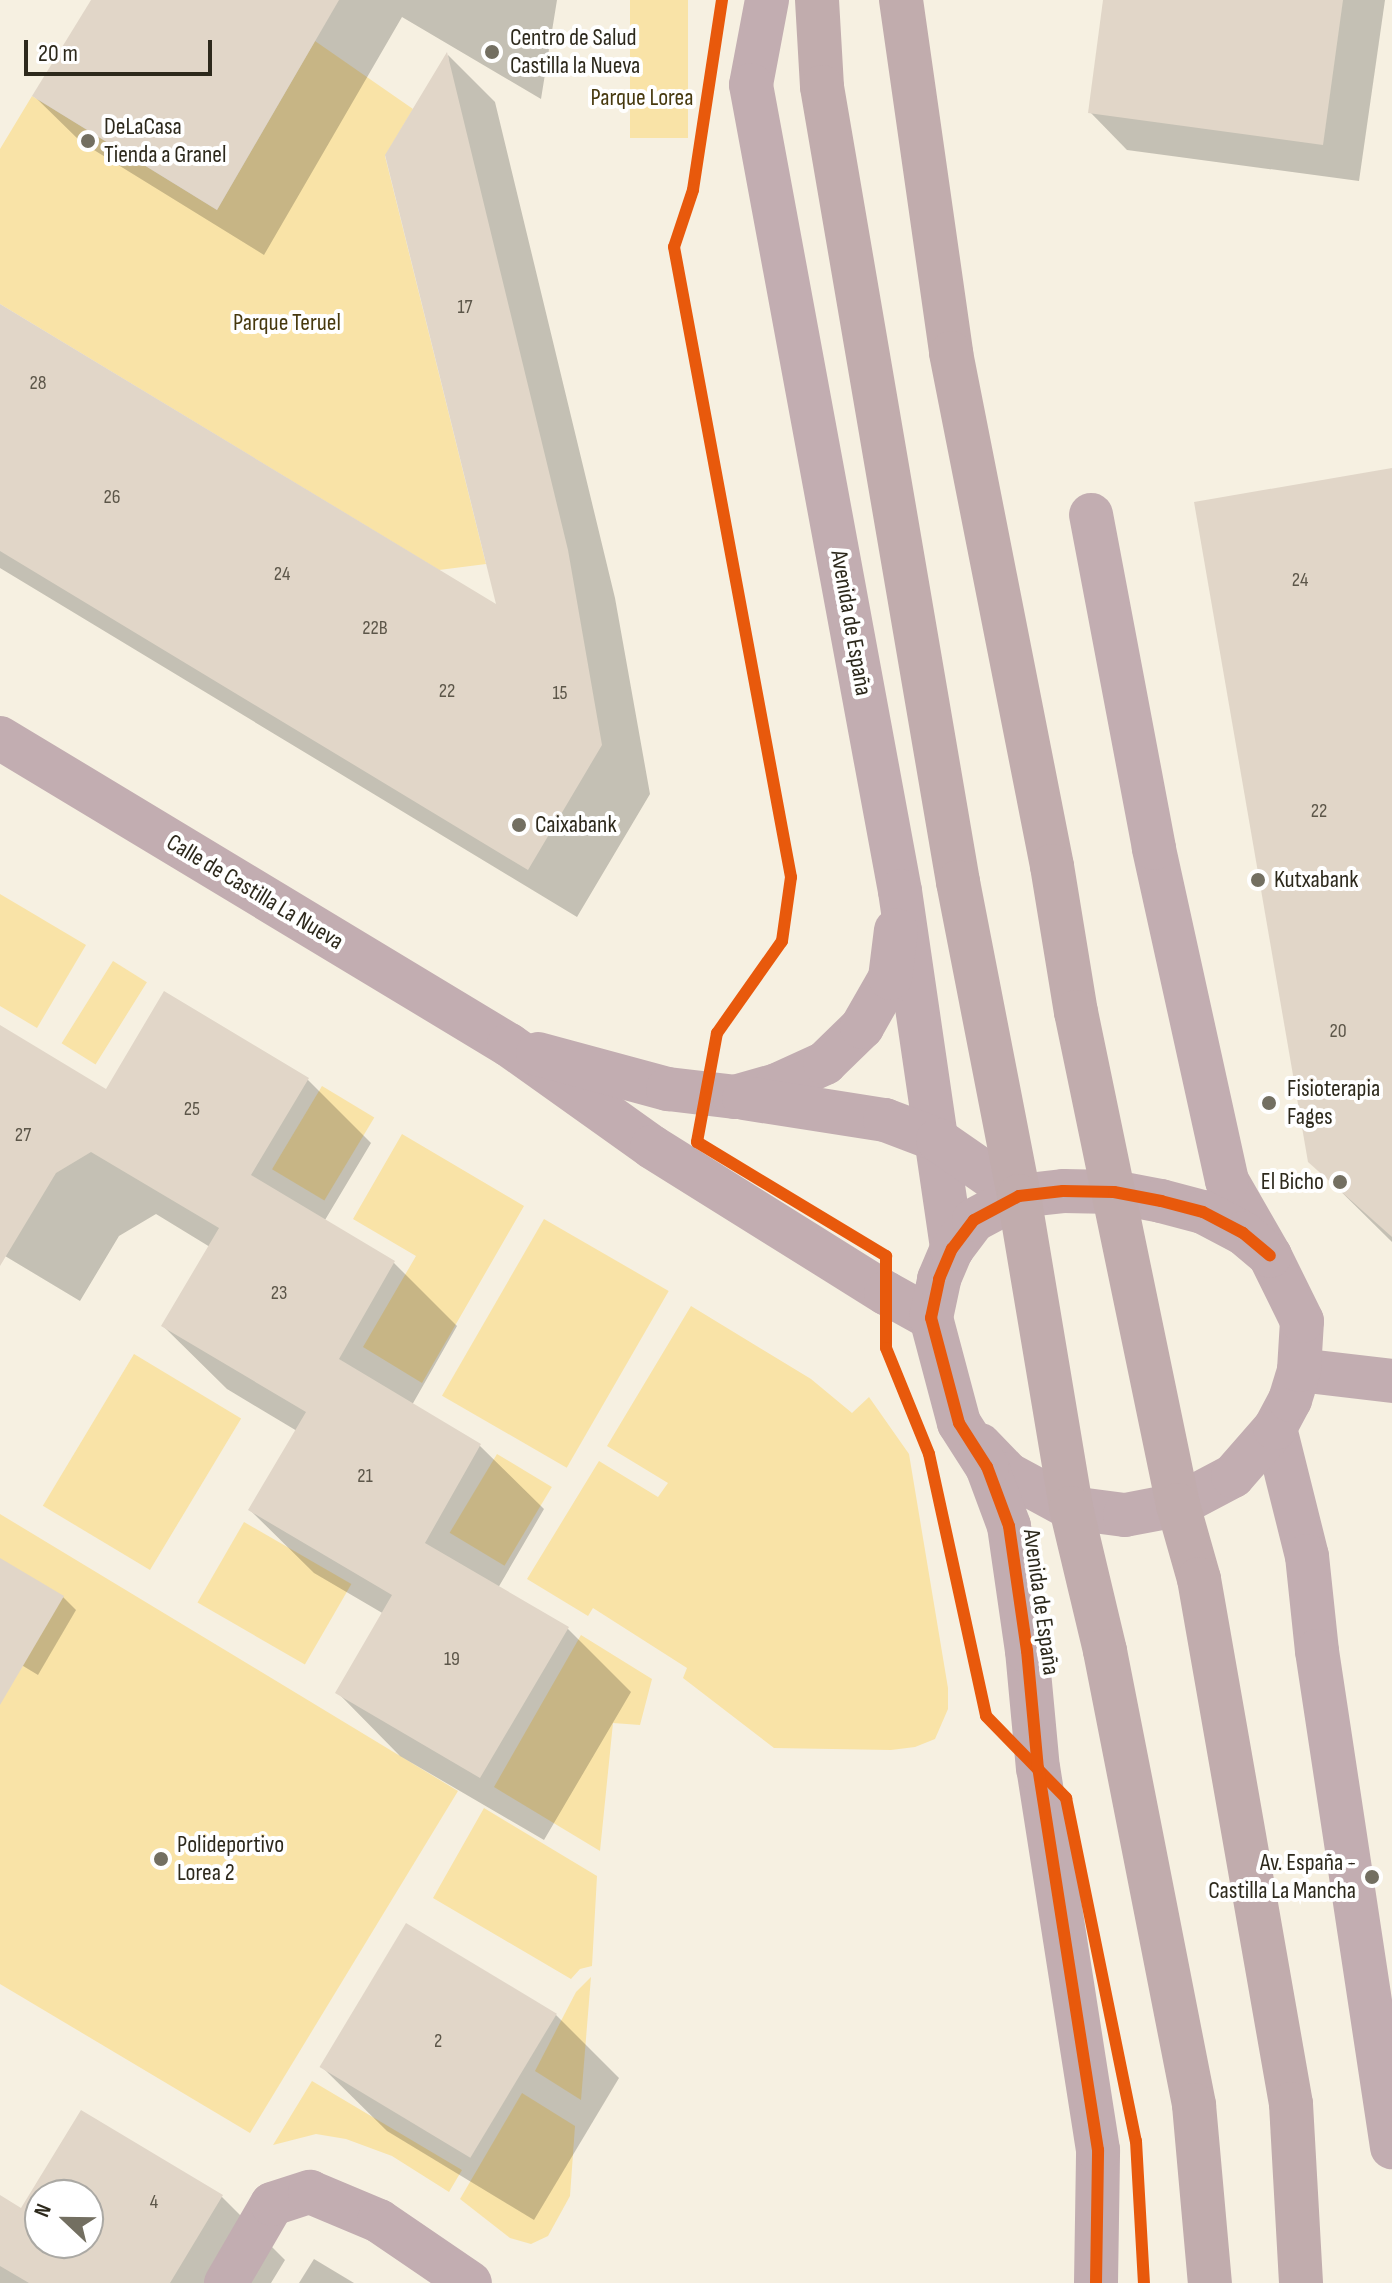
<!DOCTYPE html>
<meta charset="utf-8">
<style>
body{margin:0}
#map{position:relative;width:1392px;height:2283px;overflow:hidden;background:#f6f0e1;font-family:"Sofia Sans Condensed",sans-serif}
div>[style]{position:absolute}
.green>*{inset:0;background:#f9e3a7;transform-origin:0 0}
.shadow>*{inset:0;background:#0003}
.building>*{inset:0;background:#e1d6c8;transform-origin:0 0}
.minor>*{height:44px;margin:-22px;padding:0 22px;transform-origin:22px;border-radius:22px;background:#c2adb1}
.major>*{height:44px;margin:-22px;padding:0 22px;transform-origin:22px;border-radius:22px;background:#c1acad}
.cycleway>*{height:12px;margin:-6px;padding:0 6px;transform-origin:6px;border-radius:6px;background:#e8590c}
.dots>*{width:22px;height:22px;translate:-50% -50%;box-sizing:border-box;border:4px solid #fff;border-radius:50%}
span{translate:-50% -50%;white-space:nowrap;text-align:center;line-height:1.15;-webkit-text-stroke:8px #fff;paint-order:stroke}
.number-label{font-size:20px;color:#5c5649}
.number-label span{-webkit-text-stroke-width:0}
.poi-label{font-size:24px;color:#2d291c}
.left{translate:0 -50%;text-align:left}
.right{translate:-100% -50%;text-align:right}
.park-label{font-size:24px;color:#47390e}
.street-label{font-size:24px;color:#2d291c}
.north{position:absolute;left:24px;top:2179px;width:80px;height:80px;box-sizing:border-box;background:#fff;border:2px solid #aba9a4;border-radius:50%;rotate:292deg;font-size:22px;font-weight:700;line-height:32px;text-align:center;color:#2d291c}
.north::after{content:'';display:block;margin:auto;width:28px;height:36px;background:#736f61;clip-path:polygon(50% 0,100% 100%,50% 72%,0 100%)}
.scale{position:absolute;left:24px;top:40px;width:188px;height:36px;box-sizing:border-box;border:4px solid #2d291c;border-top:0;padding-left:10px;font-size:24px;line-height:28px;white-space:nowrap;color:#2d291c;-webkit-text-stroke:6px #fff;paint-order:stroke}
</style>
<div id="map">
<div class="green">
<div style="left:630px;top:0;width:58px;height:138px"></div>
<div style="clip-path:polygon(315px 41px,413px 109px,385px 156px,486px 564px,439px 570px,0 304px,0 149px,32px 96px,217px 210px)"></div>
<div style="clip-path:polygon(0 894px,86px 945px,37px 1028px,0 1006px)"></div>
<div style="left:113px;top:961px;width:40px;height:97px;rotate:32deg"></div>
<div style="left:322px;top:1086px;width:61px;height:97px;rotate:31deg"></div>
<div style="clip-path:polygon(402px 1134px,524px 1206px,422px 1383px,363px 1347px,416px 1256px,353px 1219px)"></div>
<div style="left:544px;top:1219px;width:144px;height:204px;rotate:30deg"></div>
<div style="clip-path:polygon(691px 1306px,811px 1379px,852px 1413px,869px 1397px,909px 1454px,948px 1688px,948px 1709px,935px 1739px,915px 1747px,891px 1750px,774px 1748px,683px 1678px,687px 1668px,593px 1608px,588px 1616px,527px 1579px,599px 1461px,658px 1497px,668px 1483px,607px 1446px)"></div>
<div style="left:134px;top:1354px;width:125px;height:177px;rotate:31deg"></div>
<div style="left:497px;top:1454px;width:64px;height:92px;rotate:31deg"></div>
<div style="clip-path:polygon(0 1514px,458px 1791px,250px 2133px,0 1984px)"></div>
<div style="left:244px;top:1522px;width:124px;height:93px;rotate:30deg"></div>
<div style="clip-path:polygon(581px 1635px,652px 1679px,640px 1725px,613px 1723px,600px 1851px,494px 1787px)"></div>
<div style="clip-path:polygon(484px 1808px,597px 1876px,592px 1966px,580px 1969px,571px 1979px,433px 1898px)"></div>
<div style="clip-path:polygon(591px 1977px,581px 2100px,535px 2071px,576px 1992px)"></div>
<div style="clip-path:polygon(312px 2081px,462px 2170px,449px 2192px,392px 2156px,346px 2139px,316px 2134px,273px 2145px)"></div>
<div style="clip-path:polygon(522px 2093px,575px 2126px,570px 2196px,548px 2236px,531px 2244px,510px 2238px,460px 2199px)"></div>
</div>
<div class="shadow">
<div style="clip-path:polygon(93px 0,557px 0,541px 99px,402px 17px,264px 255px,81px 142px,34px 96px)"></div>
<div style="clip-path:polygon(1105px 0,1385px 0,1359px 181px,1127px 150px,1090px 112px)"></div>
<div style="clip-path:polygon(448px 55px,495px 102px,615px 598px,650px 794px,577px 917px,0 568px,0 306px,499px 608px)"></div>
<div style="clip-path:polygon(1392px 470px,1392px 1242px,1310px 1161px)"></div>
<div style="clip-path:polygon(0 1028px,106px 1092px,307px 1079px,371px 1143px,325px 1220px,394px 1263px,457px 1326px,412px 1405px,480px 1446px,544px 1509px,498px 1588px,568px 1629px,631px 1692px,544px 1840px,400px 1756px,337px 1692px,384px 1614px,314px 1573px,250px 1510px,297px 1431px,227px 1389px,163px 1326px,210px 1247px,156px 1214px,119px 1236px,80px 1301px,0 1253px)"></div>
<div style="clip-path:polygon(0 1560px,63px 1597px,76px 1610px,38px 1675px,0 1652px)"></div>
<div style="clip-path:polygon(555px 2014px,619px 2078px,534px 2220px,387px 2131px,323px 2068px)"></div>
<div style="clip-path:polygon(evenodd,82px 2112px,222px 2197px,285px 2260px,271px 2283px,0 2283px,0 2198px,21px 2211px,82px 2112px,40px 2195px,88px 2195px,88px 2243px,40px 2243px,40px 2195px)"></div>
<div style="clip-path:polygon(314px 2259px,354px 2283px,299px 2283px)"></div>
</div>
<div class="building">
<div style="clip-path:polygon(91px 0,339px 0,217px 210px,32px 96px)"></div>
<div style="clip-path:polygon(1103px 0,1343px 0,1323px 145px,1088px 113px)"></div>
<div style="clip-path:polygon(447px 52px,568px 550px,602px 745px,528px 870px,0 551px,0 304px,496px 604px,385px 155px)"></div>
<div style="clip-path:polygon(1392px 468px,1392px 1237px,1308px 1162px,1194px 502px)"></div>
<div style="clip-path:polygon(164px 991px,309px 1078px,251px 1175px,395px 1261px,339px 1359px,481px 1444px,425px 1543px,569px 1627px,480px 1778px,335px 1693px,392px 1595px,248px 1510px,306px 1412px,161px 1326px,219px 1228px,91px 1152px,56px 1173px,0 1266px,0 1025px,106px 1089px)"></div>
<div style="clip-path:polygon(0 1558px,64px 1596px,0 1705px)"></div>
<div style="left:406px;top:1923px;width:176px;height:168px;rotate:31deg"></div>
<div style="clip-path:polygon(evenodd,81px 2110px,223px 2195px,170px 2283px,29px 2283px,0 2266px,0 2195px,21px 2208px,81px 2110px,40px 2195px,88px 2195px,88px 2243px,40px 2243px,40px 2195px)"></div>
</div>
<div class="minor">
<div style="left:767px;top:0;width:86px;rotate:100.7deg"></div>
<div style="left:751px;top:85px;width:820px;rotate:79.53deg"></div>
<div style="left:900px;top:891px;width:362px;rotate:81.7deg"></div>
<div style="left:0;top:738px;width:594px;rotate:31.1deg"></div>
<div style="left:509px;top:1045px;width:176px;rotate:35.5deg"></div>
<div style="left:652px;top:1147px;width:276px;rotate:32deg"></div>
<div style="left:886px;top:1293px;width:51px;rotate:29.1deg"></div>
<div style="left:538px;top:1054px;width:135px;rotate:15.1deg"></div>
<div style="left:668px;top:1089px;width:67px;rotate:6.8deg"></div>
<div style="left:735px;top:1097px;width:44px;rotate:-15.9deg"></div>
<div style="left:777px;top:1085px;width:53px;rotate:-24.6deg"></div>
<div style="left:825px;top:1063px;width:52px;rotate:-44.2deg"></div>
<div style="left:862px;top:1027px;width:56px;rotate:-60.3deg"></div>
<div style="left:890px;top:978px;width:48px;rotate:-82.9deg"></div>
<div style="left:744px;top:1098px;width:143px;rotate:8.9deg"></div>
<div style="left:885px;top:1120px;width:57px;rotate:20.7deg"></div>
<div style="left:938px;top:1140px;width:98px;rotate:34.7deg"></div>
<div style="left:1299px;top:1370px;width:94px;rotate:6.7deg"></div>
<div style="left:1275px;top:1428px;width:132px;rotate:76deg"></div>
<div style="left:1307px;top:1556px;width:96px;rotate:84deg"></div>
<div style="left:1317px;top:1651px;width:502px;rotate:81.4deg"></div>
<div style="left:980px;top:1445px;width:40px;rotate:46deg"></div>
<div style="left:1008px;top:1474px;width:72px;rotate:28.4deg"></div>
<div style="left:1071px;top:1508px;width:54px;rotate:7.4deg"></div>
<div style="left:1125px;top:1515px;width:54px;rotate:-10.7deg"></div>
<div style="left:1178px;top:1505px;width:62px;rotate:-27.8deg"></div>
<div style="left:1233px;top:1476px;width:64px;rotate:-48.8deg"></div>
<div style="left:1275px;top:1428px;width:32px;rotate:-62deg"></div>
<div style="left:1290px;top:1400px;width:31px;rotate:-73deg"></div>
<div style="left:1299px;top:1370px;width:49px;rotate:-86.5deg"></div>
<div style="left:1302px;top:1321px;width:72px;rotate:-116.2deg"></div>
<div style="left:1270px;top:1256px;width:86px;rotate:-119.8deg"></div>
<div style="left:1227px;top:1181px;width:341px;rotate:-102.4deg"></div>
<div style="left:1154px;top:848px;width:339px;rotate:-100.7deg"></div>
<div style="left:226px;top:2283px;width:91px;rotate:-59.8deg"></div>
<div style="left:272px;top:2204px;width:40px;rotate:-18deg"></div>
<div style="left:310px;top:2192px;width:75px;rotate:22.8deg"></div>
<div style="left:379px;top:2221px;width:110px;rotate:34.3deg"></div>
<div style="left:1096px;top:2283px;width:133px;rotate:-89.1deg"></div>
<div style="left:1098px;top:2150px;width:386px;rotate:-98.9deg"></div>
<div style="left:1038px;top:1769px;width:119px;rotate:-95.3deg"></div>
<div style="left:1027px;top:1651px;width:126px;rotate:-98.2deg"></div>
<div style="left:1009px;top:1526px;width:63px;rotate:-110.4deg"></div>
<div style="left:987px;top:1467px;width:52px;rotate:-122.5deg"></div>
<div style="left:959px;top:1423px;width:109px;rotate:-104.9deg"></div>
<div style="left:931px;top:1318px;width:40px;rotate:-78deg"></div>
<div style="left:939px;top:1279px;width:33px;rotate:-67deg"></div>
<div style="left:952px;top:1249px;width:36px;rotate:-53deg"></div>
<div style="left:974px;top:1220px;width:51px;rotate:-28.1deg"></div>
<div style="left:1019px;top:1196px;width:44px;rotate:-6.5deg"></div>
<div style="left:1063px;top:1191px;width:51px;rotate:1.1deg"></div>
<div style="left:1114px;top:1192px;width:48px;rotate:10.8deg"></div>
<div style="left:1161px;top:1201px;width:43px;rotate:14.7deg"></div>
<div style="left:1203px;top:1212px;width:45px;rotate:27.7deg"></div>
<div style="left:1243px;top:1233px;width:35px;rotate:40deg"></div>
</div>
<div class="major">
<div style="left:817px;top:0;width:87px;rotate:86.7deg"></div>
<div style="left:822px;top:87px;width:807px;rotate:80.29deg"></div>
<div style="left:958px;top:882px;width:320px;rotate:79deg"></div>
<div style="left:1019px;top:1196px;width:316px;rotate:80.5deg"></div>
<div style="left:1071px;top:1508px;width:147px;rotate:76.6deg"></div>
<div style="left:1105px;top:1651px;width:463px;rotate:78.9deg"></div>
<div style="left:1194px;top:2105px;width:179px;rotate:84.9deg"></div>
<div style="left:901px;top:0;width:357px;rotate:81.9deg"></div>
<div style="left:951px;top:353px;width:523px;rotate:78.86deg"></div>
<div style="left:1052px;top:866px;width:148px;rotate:80.7deg"></div>
<div style="left:1076px;top:1012px;width:503px;rotate:78.31deg"></div>
<div style="left:1178px;top:1505px;width:77px;rotate:74.2deg"></div>
<div style="left:1199px;top:1579px;width:533px;rotate:80.06deg"></div>
<div style="left:1291px;top:2104px;width:179px;rotate:86.8deg"></div>
</div>
<div class="cycleway">
<div style="left:722px;top:0;width:192px;rotate:98.7deg"></div>
<div style="left:693px;top:190px;width:60px;rotate:108.4deg"></div>
<div style="left:674px;top:247px;width:641px;rotate:79.48deg"></div>
<div style="left:791px;top:877px;width:65px;rotate:98deg"></div>
<div style="left:782px;top:941px;width:113px;rotate:125.2deg"></div>
<div style="left:717px;top:1033px;width:111px;rotate:100.4deg"></div>
<div style="left:697px;top:1142px;width:221px;rotate:31.1deg"></div>
<div style="left:886px;top:1256px;width:92px;rotate:90deg"></div>
<div style="left:886px;top:1348px;width:114px;rotate:67.9deg"></div>
<div style="left:929px;top:1454px;width:268px;rotate:77.7deg"></div>
<div style="left:986px;top:1716px;width:115px;rotate:45.7deg"></div>
<div style="left:1066px;top:1798px;width:350px;rotate:78.5deg"></div>
<div style="left:1136px;top:2141px;width:142px;rotate:86.8deg"></div>
<div style="left:1096px;top:2283px;width:133px;rotate:-89.1deg"></div>
<div style="left:1098px;top:2150px;width:386px;rotate:-98.9deg"></div>
<div style="left:1038px;top:1769px;width:119px;rotate:-95.3deg"></div>
<div style="left:1027px;top:1651px;width:126px;rotate:-98.2deg"></div>
<div style="left:1009px;top:1526px;width:63px;rotate:-110.4deg"></div>
<div style="left:987px;top:1467px;width:52px;rotate:-122.5deg"></div>
<div style="left:959px;top:1423px;width:109px;rotate:-104.9deg"></div>
<div style="left:931px;top:1318px;width:40px;rotate:-78deg"></div>
<div style="left:939px;top:1279px;width:33px;rotate:-67deg"></div>
<div style="left:952px;top:1249px;width:36px;rotate:-53deg"></div>
<div style="left:974px;top:1220px;width:51px;rotate:-28.1deg"></div>
<div style="left:1019px;top:1196px;width:44px;rotate:-6.5deg"></div>
<div style="left:1063px;top:1191px;width:51px;rotate:1.1deg"></div>
<div style="left:1114px;top:1192px;width:48px;rotate:10.8deg"></div>
<div style="left:1161px;top:1201px;width:43px;rotate:14.7deg"></div>
<div style="left:1203px;top:1212px;width:45px;rotate:27.7deg"></div>
<div style="left:1243px;top:1233px;width:35px;rotate:40deg"></div>
</div>
<div class="dots">
<div style="left:492px;top:52px;background:#736f61"></div>
<div style="left:88px;top:141px;background:#736f61"></div>
<div style="left:519px;top:825px;background:#736f61"></div>
<div style="left:1258px;top:880px;background:#736f61"></div>
<div style="left:1269px;top:1103px;background:#736f61"></div>
<div style="left:1340px;top:1182px;background:#736f61"></div>
<div style="left:161px;top:1859px;background:#736f61"></div>
<div style="left:1372px;top:1877px;background:#736f61"></div>
</div>
<div class="number-label">
<span style="left:465px;top:307px">17</span>
<span style="left:38px;top:383px">28</span>
<span style="left:112px;top:497px">26</span>
<span style="left:282px;top:574px">24</span>
<span style="left:1300px;top:580px">24</span>
<span style="left:375px;top:628px">22B</span>
<span style="left:447px;top:691px">22</span>
<span style="left:560px;top:693px">15</span>
<span style="left:1319px;top:811px">22</span>
<span style="left:1338px;top:1031px">20</span>
<span style="left:192px;top:1109px">25</span>
<span style="left:23px;top:1135px">27</span>
<span style="left:279px;top:1293px">23</span>
<span style="left:365px;top:1476px">21</span>
<span style="left:452px;top:1659px">19</span>
<span style="left:438px;top:2041px">2</span>
<span style="left:154px;top:2202px">4</span>
</div>
<div class="poi-label">
<span class="left" style="left:510px;top:52px">Centro de Salud<br>Castilla la Nueva</span>
<span class="left" style="left:104px;top:141px">DeLaCasa<br>Tienda a Granel</span>
<span class="left" style="left:535px;top:825px">Caixabank</span>
<span class="left" style="left:1274px;top:880px">Kutxabank</span>
<span class="left" style="left:1287px;top:1103px">Fisioterapia<br>Fages</span>
<span class="right" style="left:1324px;top:1182px">El Bicho</span>
<span class="left" style="left:177px;top:1859px">Polideportivo<br>Lorea 2</span>
<span class="right" style="left:1356px;top:1877px">Av. España -<br>Castilla La Mancha</span>
</div>
<div class="park-label">
<span style="left:642px;top:98px">Parque Lorea</span>
<span style="left:287px;top:323px">Parque Teruel</span>
</div>
<div class="street-label">
<span style="left:851px;top:623px;rotate:80deg">Avenida de España</span>
<span style="left:255px;top:892px;rotate:31deg">Calle de Castilla La Nueva</span>
<span style="left:1041px;top:1602px;rotate:82deg">Avenida de España</span>
</div>
<div class="north">N</div>
<div class="scale">20 m</div>
</div>
